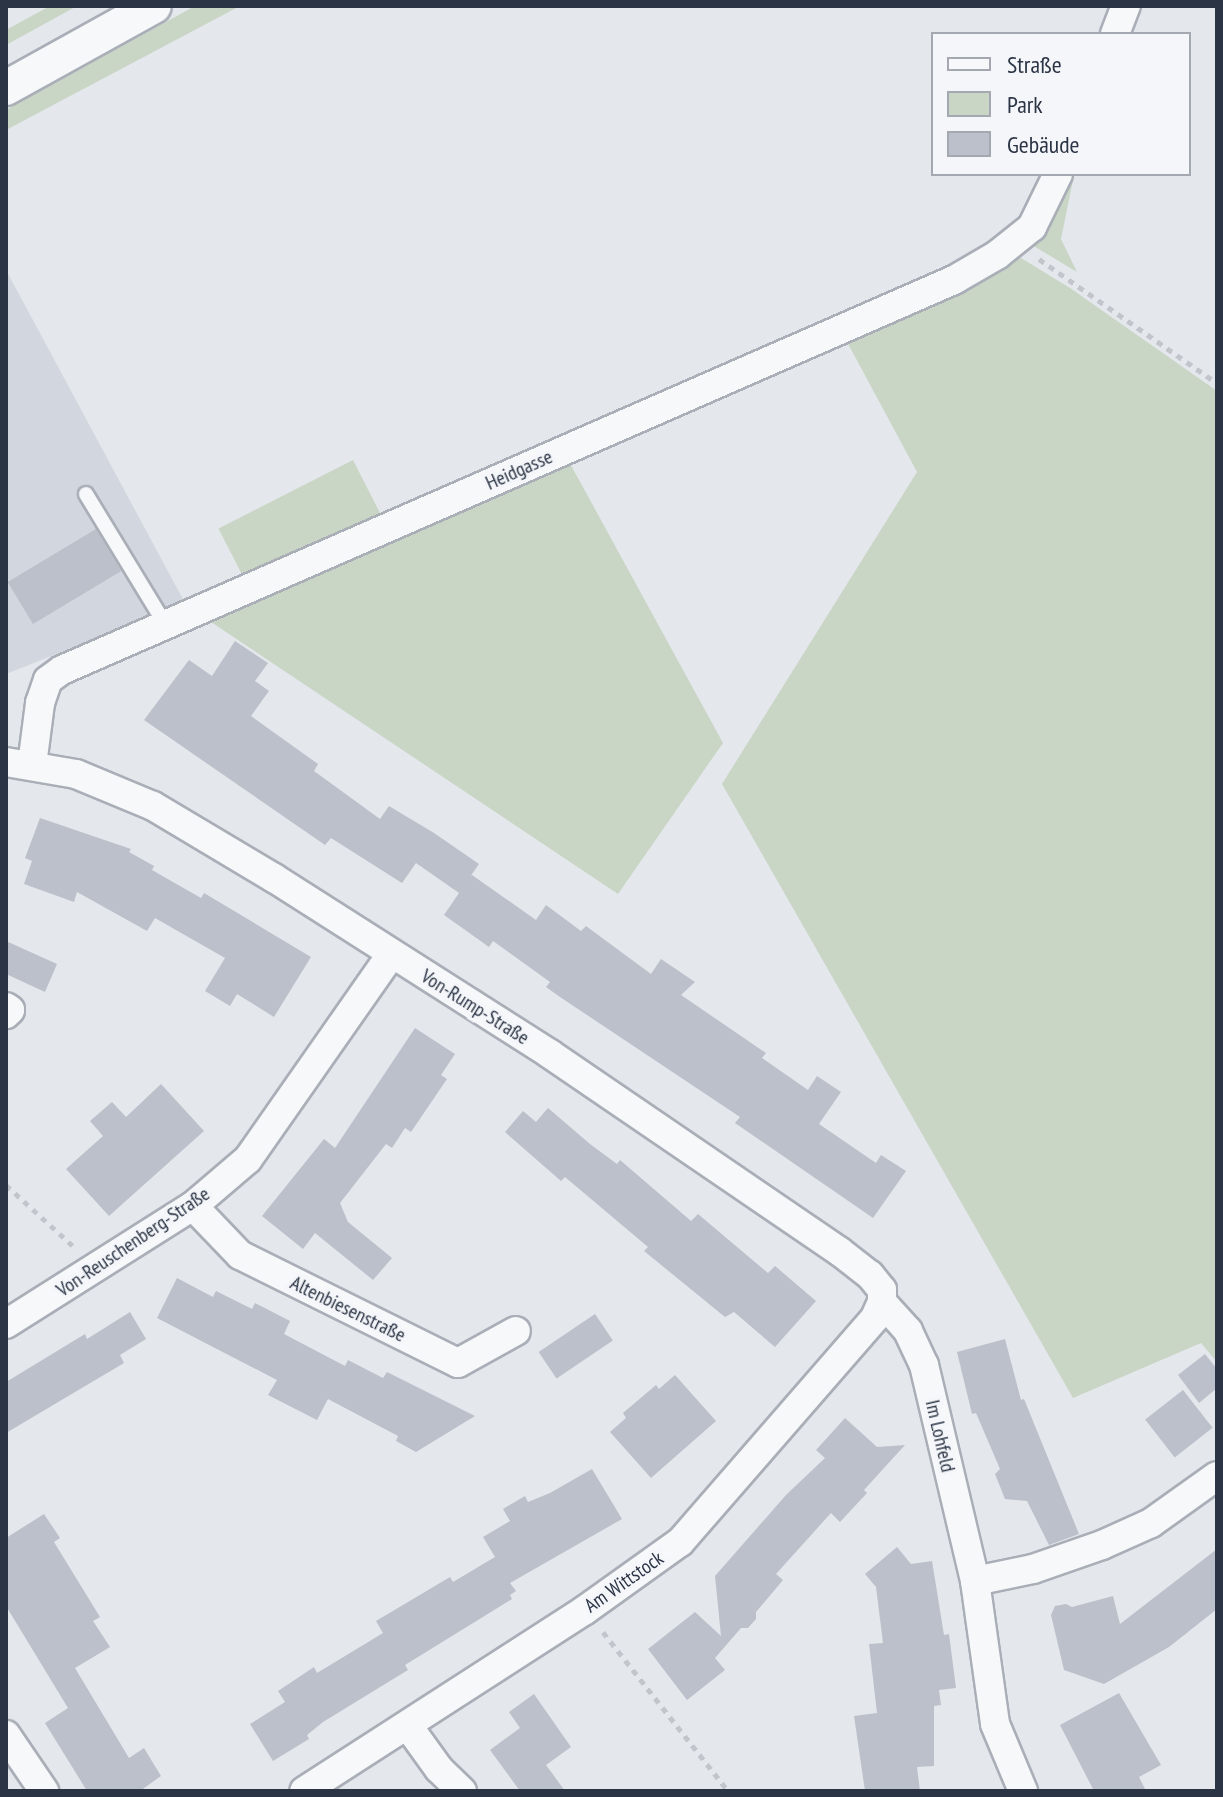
<!DOCTYPE html>
<meta charset="utf-8">
<style>
body{margin:0}
#map{position:relative;width:1223px;height:1797px;overflow:hidden;background:#e4e7ec;font-family:"PT Sans Narrow",sans-serif}
div>[style]{position:absolute}
.built>*{inset:0;background:#d2d6de}
.green>*{inset:0;background:#c9d6c5;transform-origin:0 0}
.building>*{inset:0;background:#bbc0ca;transform-origin:0 0}
.path>*{height:5px;margin-top:-2.5px;transform-origin:0;background:repeating-linear-gradient(90deg,#c2c5cb 0 6px,transparent 0 12px)}
.roads{filter:drop-shadow(2px 0 #a9aeb7) drop-shadow(-2px 0 #a9aeb7) drop-shadow(0 2px #a9aeb7) drop-shadow(0 -2px #a9aeb7)}
.service>*{height:14px;margin:-7px;padding:0 7px;transform-origin:7px;border-radius:7px;background:#f7f8fa}
.minor>*{height:28px;margin:-14px;padding:0 14px;transform-origin:14px;border-radius:14px;background:#f7f8fa}
.tertiary>*{height:34px;margin:-17px;padding:0 17px;transform-origin:17px;border-radius:17px;background:#f7f8fa}
span{translate:-50% -50%;white-space:nowrap;text-align:center;line-height:1.15;-webkit-text-stroke:7px #f4f6f9;paint-order:stroke}
.street-label{font-size:20px;color:#2b3445}
.frame{position:absolute;inset:0;border:8px solid #2b3445;pointer-events:none}
.legend{position:absolute;left:931px;top:32px;width:260px;height:144px;box-sizing:border-box;background:#f4f6f9;border:2px solid #a4a8b1;margin:0;padding:10px 14px;list-style:none;font-size:24px;color:#2b3445}
.legend li{display:flex;align-items:center;gap:16px;height:40px}
.legend b{width:40px;border:2px solid #a4a8b1}
</style>
<div id="map">
<div class="built">
<div style="clip-path:polygon(6px 270px,185px 603px,6px 674px)"></div>
</div>
<div class="green">
<div style="clip-path:polygon(50px 6px,77px 6px,6px 45px,6px 30px)"></div>
<div style="clip-path:polygon(195px 6px,240px 6px,6px 130px,6px 110px)"></div>
<div style="clip-path:polygon(1074px 175px,1061px 239px,1077px 272px,1032px 245px,1047px 227px)"></div>
<div style="clip-path:polygon(1021px 258px,1070px 288px,1217px 391px,1217px 1362px,1201px 1343px,1073px 1398px,722px 784px,917px 472px,846px 340px)"></div>
<div style="clip-path:polygon(567px 458px,723px 743px,618px 894px,208px 620px)"></div>
<div style="left:353px;top:460px;width:64px;height:151px;rotate:63deg"></div>
</div>
<div class="building">
<div style="left:96px;top:529px;width:49px;height:103px;rotate:59deg"></div>
<div style="clip-path:polygon(235px 641px,268px 663px,255px 681px,269px 691px,251px 716px,318px 764px,314px 771px,380px 819px,389px 806px,434px 833px,479px 864px,470px 877px,472px 875px,536px 920px,546px 905px,581px 931px,586px 926px,651px 974px,661px 959px,695px 982px,681px 995px,766px 1053px,762px 1058px,808px 1090px,817px 1076px,841px 1092px,819px 1124px,876px 1163px,881px 1155px,906px 1171px,873px 1218px,735px 1123px,740px 1117px,560px 997px,546px 987px,550px 982px,493px 941px,489px 947px,444px 915px,459px 893px,416px 863px,402px 883px,331px 838px,325px 845px,144px 720px,189px 660px,212px 676px)"></div>
<div style="clip-path:polygon(40px 818px,131px 849px,129px 852px,154px 866px,152px 870px,201px 898px,204px 893px,311px 957px,274px 1017px,237px 994px,230px 1006px,205px 991px,225px 958px,155px 918px,147px 931px,77px 892px,74px 902px,24px 884px,32px 861px,25px 858px)"></div>
<div style="clip-path:polygon(6px 941px,57px 964px,45px 992px,6px 974px)"></div>
<div style="clip-path:polygon(415px 1028px,455px 1054px,441px 1075px,447px 1079px,411px 1132px,405px 1128px,392px 1148px,386px 1144px,340px 1203px,348px 1222px,392px 1258px,373px 1280px,315px 1233px,303px 1249px,262px 1216px,324px 1139px,335px 1148px)"></div>
<div style="clip-path:polygon(161px 1084px,204px 1131px,109px 1216px,66px 1169px,103px 1136px,90px 1121px,112px 1102px,126px 1117px)"></div>
<div style="clip-path:polygon(548px 1108px,590px 1144px,617px 1164px,620px 1160px,691px 1221px,698px 1214px,768px 1273px,775px 1266px,816px 1301px,775px 1347px,734px 1312px,725px 1317px,644px 1251px,648px 1247px,565px 1177px,561px 1181px,505px 1132px,523px 1111px,536px 1122px)"></div>
<div style="clip-path:polygon(177px 1278px,213px 1297px,216px 1291px,252px 1309px,255px 1303px,290px 1321px,284px 1334px,345px 1366px,348px 1360px,383px 1378px,387px 1372px,475px 1416px,416px 1452px,396px 1441px,398px 1436px,328px 1399px,317px 1420px,268px 1395px,277px 1380px,157px 1318px)"></div>
<div style="clip-path:polygon(130px 1312px,146px 1339px,120px 1355px,124px 1363px,6px 1433px,6px 1382px,85px 1334px,87px 1339px)"></div>
<div style="left:595px;top:1314px;width:32px;height:68px;rotate:56deg"></div>
<div style="clip-path:polygon(1005px 1339px,1021px 1400px,1024px 1399px,1079px 1534px,1049px 1545px,1027px 1501px,1005px 1499px,995px 1474px,1000px 1469px,976px 1413px,972px 1414px,957px 1352px)"></div>
<div style="clip-path:polygon(1205px 1354px,1217px 1369px,1217px 1388px,1199px 1403px,1178px 1375px)"></div>
<div style="clip-path:polygon(675px 1375px,716px 1421px,651px 1478px,610px 1432px,626px 1418px,623px 1413px,656px 1385px,659px 1389px)"></div>
<div style="left:1183px;top:1390px;width:48px;height:48px;rotate:52deg"></div>
<div style="clip-path:polygon(845px 1418px,877px 1447px,905px 1445px,864px 1490px,867px 1493px,840px 1522px,831px 1513px,776px 1574px,783px 1580px,756px 1612px,756px 1619px,748px 1628px,741px 1628px,715px 1658px,725px 1670px,687px 1700px,648px 1649px,695px 1612px,721px 1636px,715px 1576px,786px 1495px,825px 1458px,816px 1450px)"></div>
<div style="clip-path:polygon(592px 1469px,622px 1519px,510px 1583px,516px 1591px,510px 1595px,512px 1599px,405px 1665px,408px 1670px,323px 1722px,307px 1735px,309px 1739px,273px 1761px,250px 1724px,285px 1702px,278px 1691px,314px 1667px,317px 1673px,383px 1633px,376px 1621px,450px 1577px,453px 1582px,495px 1557px,483px 1537px,510px 1521px,503px 1509px,525px 1496px,528px 1502px,550px 1493px)"></div>
<div style="clip-path:polygon(44px 1514px,60px 1538px,54px 1542px,100px 1617px,93px 1621px,110px 1647px,75px 1668px,129px 1758px,144px 1748px,161px 1776px,140px 1791px,87px 1791px,45px 1723px,68px 1708px,6px 1606px,6px 1538px)"></div>
<div style="clip-path:polygon(897px 1547px,911px 1564px,932px 1561px,944px 1635px,949px 1634px,956px 1688px,939px 1690px,941px 1705px,934px 1706px,934px 1766px,917px 1767px,920px 1791px,865px 1791px,854px 1716px,877px 1713px,869px 1644px,883px 1643px,876px 1587px,865px 1574px)"></div>
<div style="clip-path:polygon(1217px 1549px,1217px 1609px,1169px 1647px,1104px 1684px,1064px 1670px,1051px 1615px,1055px 1606px,1066px 1604px,1072px 1607px,1113px 1596px,1120px 1624px)"></div>
<div style="clip-path:polygon(1119px 1693px,1161px 1765px,1139px 1777px,1146px 1791px,1094px 1791px,1060px 1725px)"></div>
<div style="clip-path:polygon(534px 1694px,571px 1747px,546px 1765px,565px 1791px,520px 1791px,490px 1750px,520px 1728px,509px 1712px)"></div>
</div>
<div class="path">
<div style="left:1039px;top:259px;width:217px;rotate:34.9deg"></div>
<div style="left:6px;top:1185px;width:91px;rotate:42.3deg"></div>
<div style="left:603px;top:1632px;width:202px;rotate:51.8deg"></div>
</div>
<div class="roads">
<div class="service">
<div style="left:86px;top:494px;width:152px;rotate:58.7deg"></div>
</div>
<div class="minor">
<div style="left:1115px;top:34px;width:30px;rotate:-69deg"></div>
<div style="left:6px;top:762px;width:71px;rotate:9.7deg"></div>
<div style="left:76px;top:774px;width:83px;rotate:22.6deg"></div>
<div style="left:153px;top:806px;width:141px;rotate:30.8deg"></div>
<div style="left:274px;top:878px;width:327px;rotate:32.5deg"></div>
<div style="left:550px;top:1054px;width:350px;rotate:34.3deg"></div>
<div style="left:839px;top:1251px;width:39px;rotate:38deg"></div>
<div style="left:870px;top:1275px;width:19px;rotate:51deg"></div>
<div style="left:882px;top:1290px;width:12px;rotate:90deg"></div>
<div style="left:882px;top:1302px;width:17px;rotate:114deg"></div>
<div style="left:875px;top:1318px;width:297px;rotate:131deg"></div>
<div style="left:680px;top:1542px;width:117px;rotate:144.4deg"></div>
<div style="left:585px;top:1610px;width:334px;rotate:147.2deg"></div>
<div style="left:32px;top:765px;width:63px;rotate:-82.6deg"></div>
<div style="left:40px;top:703px;width:24px;rotate:-71deg"></div>
<div style="left:48px;top:680px;width:17px;rotate:-36deg"></div>
<div style="left:62px;top:670px;width:974px;rotate:-23.62deg"></div>
<div style="left:954px;top:280px;width:50px;rotate:-30.2deg"></div>
<div style="left:997px;top:255px;width:45px;rotate:-38.7deg"></div>
<div style="left:1032px;top:227px;width:59px;rotate:-63.9deg"></div>
<div style="left:6px;top:1007px;width:5px;rotate:37deg"></div>
<div style="left:10px;top:1010px;width:6px;rotate:135deg"></div>
<div style="left:193px;top:1206px;width:68px;rotate:46.2deg"></div>
<div style="left:240px;top:1255px;width:243px;rotate:26.4deg"></div>
<div style="left:458px;top:1363px;width:66px;rotate:-28.9deg"></div>
<div style="left:882px;top:1302px;width:39px;rotate:48deg"></div>
<div style="left:908px;top:1331px;width:38px;rotate:65deg"></div>
<div style="left:924px;top:1365px;width:222px;rotate:76.7deg"></div>
<div style="left:975px;top:1581px;width:144px;rotate:82deg"></div>
<div style="left:995px;top:1724px;width:73px;rotate:67.3deg"></div>
<div style="left:6px;top:1324px;width:221px;rotate:-32.3deg"></div>
<div style="left:193px;top:1206px;width:72px;rotate:-40.5deg"></div>
<div style="left:248px;top:1159px;width:249px;rotate:-55deg"></div>
<div style="left:975px;top:1581px;width:59px;rotate:-11.7deg"></div>
<div style="left:1033px;top:1569px;width:73px;rotate:-19.2deg"></div>
<div style="left:1102px;top:1545px;width:54px;rotate:-24.2deg"></div>
<div style="left:1151px;top:1523px;width:81px;rotate:-35.5deg"></div>
<div style="left:408px;top:1726px;width:53px;rotate:54.2deg"></div>
<div style="left:439px;top:1769px;width:32px;rotate:44deg"></div>
<div style="left:6px;top:1735px;width:68px;rotate:55.8deg"></div>
</div>
<div class="tertiary">
<div style="left:6px;top:88px;width:169px;rotate:-29deg"></div>
</div>
</div>
<div class="street-label">
<span style="left:519px;top:470px;rotate:-24deg">Heidgasse</span>
<span style="left:475px;top:1007px;rotate:32deg">Von-Rump-Straße</span>
<span style="left:133px;top:1242px;rotate:-34deg">Von-Reuschenberg-Straße</span>
<span style="left:348px;top:1309px;rotate:26deg">Altenbiesenstraße</span>
<span style="left:940px;top:1436px;rotate:77deg">Im Lohfeld</span>
<span style="left:624px;top:1582px;rotate:-35deg">Am Wittstock</span>
</div>
<div class="frame"></div>
<ul class="legend">
<li><b style="height:10px;background:#f7f8fa"></b>Straße</li>
<li><b style="height:22px;background:#c9d6c5"></b>Park</li>
<li><b style="height:22px;background:#bbc0ca"></b>Gebäude</li>
</ul>
</div>
